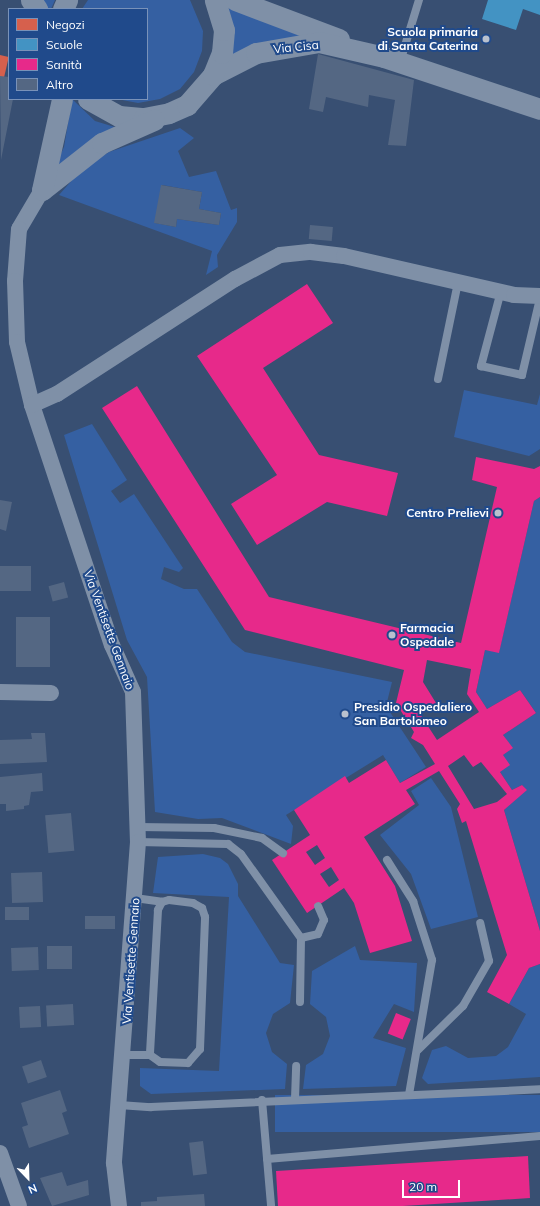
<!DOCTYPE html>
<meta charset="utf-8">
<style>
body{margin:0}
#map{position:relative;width:540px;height:1206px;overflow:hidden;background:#384f72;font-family:Mulish,sans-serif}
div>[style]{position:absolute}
.green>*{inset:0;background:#3560a2;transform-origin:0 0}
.shops>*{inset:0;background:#d6604d;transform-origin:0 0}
.schools>*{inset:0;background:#4393c3}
.health>*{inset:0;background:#e7298a;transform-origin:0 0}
.building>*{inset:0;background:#546783;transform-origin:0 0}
.service>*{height:8px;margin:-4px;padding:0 4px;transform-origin:4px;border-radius:4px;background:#7f90a7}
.minor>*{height:16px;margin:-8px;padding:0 8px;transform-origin:8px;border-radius:8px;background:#7f90a7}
.tertiary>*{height:21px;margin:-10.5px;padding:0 10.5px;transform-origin:10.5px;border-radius:10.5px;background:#7f90a7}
.dots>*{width:11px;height:11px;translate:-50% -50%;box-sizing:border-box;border:2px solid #204a8b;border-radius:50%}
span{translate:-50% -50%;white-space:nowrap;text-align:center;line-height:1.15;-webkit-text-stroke:4px #204a8b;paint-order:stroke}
.poi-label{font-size:12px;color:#fff;font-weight:700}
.right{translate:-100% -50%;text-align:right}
.left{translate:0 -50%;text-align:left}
.street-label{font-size:12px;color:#fff}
.legend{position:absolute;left:8px;top:8px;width:140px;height:92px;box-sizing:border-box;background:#204a8b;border:1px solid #7992b9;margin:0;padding:5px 7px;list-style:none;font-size:12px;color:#fff}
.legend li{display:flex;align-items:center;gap:8px;height:20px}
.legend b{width:20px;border:1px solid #7992b9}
.north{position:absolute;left:8px;top:1158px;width:40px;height:40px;-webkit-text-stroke:3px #204a8b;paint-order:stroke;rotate:157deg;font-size:11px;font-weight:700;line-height:16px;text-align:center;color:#fff}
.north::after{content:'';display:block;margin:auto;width:14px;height:18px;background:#fff;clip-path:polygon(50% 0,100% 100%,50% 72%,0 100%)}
.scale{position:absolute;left:402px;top:1180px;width:58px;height:18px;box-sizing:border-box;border:2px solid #fff;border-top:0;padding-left:5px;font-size:12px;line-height:14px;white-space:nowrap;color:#fff;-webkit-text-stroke:3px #204a8b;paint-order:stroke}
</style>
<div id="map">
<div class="green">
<div style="clip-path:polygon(41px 0,55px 0,51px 9px,47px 9px)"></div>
<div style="clip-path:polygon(88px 0,190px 0,203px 31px,202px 51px,194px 72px,180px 89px,160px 99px,138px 103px,117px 99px,147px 99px,147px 9px,82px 9px)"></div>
<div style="clip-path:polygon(223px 2px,316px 35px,230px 62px)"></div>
<div style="clip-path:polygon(72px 99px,95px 121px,118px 128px,52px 173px,64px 147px)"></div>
<div style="clip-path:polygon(evenodd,180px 128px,194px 138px,178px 151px,189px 177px,216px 171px,231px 210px,237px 208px,237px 222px,217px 255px,218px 267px,206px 275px,212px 251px,59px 195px,81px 170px,109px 152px,180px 128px,162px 185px,202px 192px,199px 209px,221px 213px,219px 225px,177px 219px,176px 227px,155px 223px,162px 185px)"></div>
<div style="clip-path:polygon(464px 390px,537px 405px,540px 394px,540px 449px,529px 456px,454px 437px)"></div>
<div style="clip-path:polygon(92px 424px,127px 480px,111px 491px,120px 503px,134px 494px,183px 568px,179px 572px,164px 567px,161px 579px,184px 589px,197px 589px,232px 642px,245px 652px,392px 682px,386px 706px,426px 767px,400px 783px,383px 755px,286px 815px,293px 826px,291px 844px,222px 818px,198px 819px,155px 812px,147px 677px,127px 640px,64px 435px)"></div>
<div style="clip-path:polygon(540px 497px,540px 931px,504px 810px,526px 790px,522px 785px,512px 790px,500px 772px,503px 755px,512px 748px,503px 735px,536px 713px,520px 690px,487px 709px,476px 692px,485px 650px,499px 652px,534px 501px)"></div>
<div style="clip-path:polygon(431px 778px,451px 807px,478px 917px,431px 929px,411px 874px,380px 835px,419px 805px,411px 791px)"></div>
<div style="clip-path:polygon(203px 854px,220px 858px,228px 864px,238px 884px,238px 896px,280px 963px,294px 965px,290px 1003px,273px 1014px,266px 1033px,272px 1052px,287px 1064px,285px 1089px,151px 1094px,140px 1086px,140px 1068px,219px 1071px,229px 897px,153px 893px,158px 857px)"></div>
<div style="clip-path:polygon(355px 946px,360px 960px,417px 963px,414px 1012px,394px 1004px,373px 1038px,406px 1048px,396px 1086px,303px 1089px,306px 1065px,323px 1054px,330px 1036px,326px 1017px,310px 1004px,312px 971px)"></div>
<div style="clip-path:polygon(540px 964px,540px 1077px,428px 1084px,422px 1078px,432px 1050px,446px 1046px,468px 1058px,496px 1056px,508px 1047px,526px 1014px,509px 1004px,529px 968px)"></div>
<div style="left:540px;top:1095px;width:37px;height:265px;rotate:90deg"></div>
</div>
<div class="shops">
<div style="left:0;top:55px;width:9px;height:21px;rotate:13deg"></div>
</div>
<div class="schools">
<div style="clip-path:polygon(488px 0,540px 0,540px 15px,523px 9px,516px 30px,482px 19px)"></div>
</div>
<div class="health">
<div style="clip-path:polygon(307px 284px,333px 323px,263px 368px,319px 455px,398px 473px,387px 516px,327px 502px,257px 545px,231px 504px,277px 475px,197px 356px)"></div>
<div style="clip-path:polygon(evenodd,137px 386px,269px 597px,461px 643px,497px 487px,472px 480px,476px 457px,534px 469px,540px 466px,540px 497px,534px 501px,499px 653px,485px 650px,476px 692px,487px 709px,520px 690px,536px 713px,503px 735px,513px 748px,503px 755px,510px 765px,500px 772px,512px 790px,522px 785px,527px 790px,504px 810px,540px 931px,540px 964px,529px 968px,509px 1004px,487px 992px,507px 955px,466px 821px,462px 823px,457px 809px,460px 804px,439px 771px,406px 790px,415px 804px,364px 837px,395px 886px,412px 941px,370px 953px,354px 903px,344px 888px,307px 913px,272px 860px,310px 835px,294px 810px,345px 776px,349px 783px,386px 760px,400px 783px,435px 764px,423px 745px,411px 738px,414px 732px,396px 703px,404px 670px,245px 630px,102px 408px,137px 386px,427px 660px,471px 669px,467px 694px,479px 712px,437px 740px,420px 714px,436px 703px,423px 682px,427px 660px,137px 386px,464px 755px,473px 767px,481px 762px,507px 794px,497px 802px,474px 809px,448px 766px,464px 755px,137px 386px,317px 845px,325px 858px,315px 865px,306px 852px,317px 845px,137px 386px,331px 867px,339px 880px,329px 887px,320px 874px,331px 867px)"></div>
<div style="left:396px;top:1013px;width:16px;height:22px;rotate:22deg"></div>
<div style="clip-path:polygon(528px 1156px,530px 1198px,403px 1206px,278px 1206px,276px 1171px)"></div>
</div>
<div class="building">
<div style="clip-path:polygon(318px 54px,414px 80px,406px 146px,388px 145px,395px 100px,369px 95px,368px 107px,326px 97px,323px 112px,309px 109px)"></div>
<div style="clip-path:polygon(0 76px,9px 77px,9px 99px,13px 99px,1px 160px)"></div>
<div style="clip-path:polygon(161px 185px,202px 192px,199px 209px,221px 213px,219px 225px,177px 219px,176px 227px,154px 223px)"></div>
<div style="left:310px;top:225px;width:23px;height:14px;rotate:5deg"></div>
<div style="clip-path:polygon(0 500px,12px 502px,6px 531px,0 529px)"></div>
<div style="left:0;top:566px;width:31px;height:25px"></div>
<div style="left:64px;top:582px;width:16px;height:16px;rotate:75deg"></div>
<div style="left:16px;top:617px;width:34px;height:50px"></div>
<div style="clip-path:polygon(31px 733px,45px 733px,47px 762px,0 764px,0 740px,32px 739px)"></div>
<div style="clip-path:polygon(42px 773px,43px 791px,31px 792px,29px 805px,24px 806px,24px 809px,6px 811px,6px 804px,0 804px,0 777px)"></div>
<div style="left:71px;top:813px;width:38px;height:26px;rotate:85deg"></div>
<div style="left:42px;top:872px;width:30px;height:31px;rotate:88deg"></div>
<div style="left:5px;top:907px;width:24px;height:13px"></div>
<div style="left:85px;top:916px;width:30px;height:13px"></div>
<div style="left:72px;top:946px;width:23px;height:25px;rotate:90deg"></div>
<div style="left:38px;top:947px;width:23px;height:27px;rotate:88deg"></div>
<div style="left:73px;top:1004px;width:21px;height:27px;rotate:87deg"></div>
<div style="left:40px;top:1006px;width:21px;height:21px;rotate:87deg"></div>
<div style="left:41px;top:1060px;width:18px;height:20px;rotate:71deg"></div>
<div style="clip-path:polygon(60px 1090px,67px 1111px,62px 1113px,69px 1134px,29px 1148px,22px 1127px,28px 1125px,21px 1103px)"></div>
<div style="left:203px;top:1141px;width:33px;height:14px;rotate:83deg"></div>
<div style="clip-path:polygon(62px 1172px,67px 1186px,88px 1180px,89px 1195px,52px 1206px,40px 1178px)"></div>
<div style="clip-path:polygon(204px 1194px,205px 1206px,141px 1206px,141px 1202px,157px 1201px,157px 1197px)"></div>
</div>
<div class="service">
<div style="left:400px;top:62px;width:65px;rotate:-73deg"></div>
<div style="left:501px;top:291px;width:78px;rotate:104.9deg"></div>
<div style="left:481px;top:366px;width:42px;rotate:12.4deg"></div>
<div style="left:522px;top:375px;width:79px;rotate:-76.8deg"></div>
<div style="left:438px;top:379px;width:99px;rotate:-78.3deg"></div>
<div style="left:138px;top:827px;width:76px;rotate:0.8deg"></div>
<div style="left:214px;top:828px;width:49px;rotate:11.8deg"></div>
<div style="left:262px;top:838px;width:26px;rotate:36deg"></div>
<div style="left:138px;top:842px;width:90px;rotate:1.3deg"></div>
<div style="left:228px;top:844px;width:16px;rotate:38deg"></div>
<div style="left:241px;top:854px;width:103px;rotate:54.5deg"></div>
<div style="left:301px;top:938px;width:17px;rotate:-13deg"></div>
<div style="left:318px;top:934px;width:15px;rotate:-67deg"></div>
<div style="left:324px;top:920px;width:15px;rotate:-113deg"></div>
<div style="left:387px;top:860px;width:49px;rotate:57.6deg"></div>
<div style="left:413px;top:901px;width:62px;rotate:72.1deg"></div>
<div style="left:432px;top:960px;width:136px;rotate:99.7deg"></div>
<div style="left:135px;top:898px;width:27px;rotate:8deg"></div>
<div style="left:300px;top:1002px;width:64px;rotate:-89.1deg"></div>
<div style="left:418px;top:1050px;width:63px;rotate:-44.4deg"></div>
<div style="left:463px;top:1006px;width:52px;rotate:-60deg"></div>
<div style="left:489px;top:961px;width:39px;rotate:-103deg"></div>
<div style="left:125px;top:1055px;width:25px"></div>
<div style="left:150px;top:1055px;width:12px;rotate:35deg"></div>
<div style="left:160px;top:1062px;width:28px;rotate:2deg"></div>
<div style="left:188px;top:1063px;width:18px;rotate:-49deg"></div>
<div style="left:200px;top:1049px;width:132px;rotate:-87.8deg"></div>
<div style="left:205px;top:917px;width:9px;rotate:-108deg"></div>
<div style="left:202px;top:908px;width:10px;rotate:-151deg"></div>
<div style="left:193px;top:903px;width:24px;rotate:-173deg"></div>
<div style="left:169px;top:900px;width:7px;rotate:164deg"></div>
<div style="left:162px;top:902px;width:9px;rotate:117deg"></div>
<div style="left:158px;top:910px;width:145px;rotate:93.2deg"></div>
<div style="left:295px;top:1099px;width:33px;rotate:-88deg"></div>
<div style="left:262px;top:1100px;width:106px;rotate:85.1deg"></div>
<div style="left:119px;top:1105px;width:32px;rotate:4deg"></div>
<div style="left:151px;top:1107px;width:389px;rotate:-2.6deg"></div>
<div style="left:267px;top:1159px;width:274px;rotate:-4.8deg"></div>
</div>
<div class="minor">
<div style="left:42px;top:190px;width:45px;rotate:120.5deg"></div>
<div style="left:19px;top:229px;width:52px;rotate:94.4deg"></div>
<div style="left:15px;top:281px;width:61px;rotate:88.1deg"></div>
<div style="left:17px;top:342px;width:65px;rotate:76.6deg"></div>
<div style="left:32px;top:405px;width:253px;rotate:71.6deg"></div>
<div style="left:112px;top:645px;width:51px;rotate:65.9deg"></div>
<div style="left:133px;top:692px;width:150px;rotate:88.1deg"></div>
<div style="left:138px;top:842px;width:322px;rotate:94.3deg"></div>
<div style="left:114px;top:1163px;width:43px;rotate:83.4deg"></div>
<div style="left:32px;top:405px;width:27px;rotate:-24deg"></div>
<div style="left:57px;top:394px;width:212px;rotate:-32.9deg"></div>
<div style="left:235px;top:279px;width:51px;rotate:-28.1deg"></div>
<div style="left:280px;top:255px;width:31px;rotate:-6deg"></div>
<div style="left:311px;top:252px;width:33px;rotate:7deg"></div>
<div style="left:344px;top:256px;width:174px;rotate:12.9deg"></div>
<div style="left:514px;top:295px;width:26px;rotate:2deg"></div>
<div style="left:0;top:692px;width:51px;rotate:1.1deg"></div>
<div style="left:0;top:1153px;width:56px;rotate:70.3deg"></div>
</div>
<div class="tertiary">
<div style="left:31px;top:0;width:11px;rotate:56deg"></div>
<div style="left:235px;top:0;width:111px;rotate:20.6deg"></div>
<div style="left:63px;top:9px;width:10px;rotate:-66deg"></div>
<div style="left:213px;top:75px;width:48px;rotate:-27.1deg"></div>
<div style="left:256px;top:53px;width:64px;rotate:-9.9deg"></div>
<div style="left:319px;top:42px;width:67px;rotate:13deg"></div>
<div style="left:384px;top:57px;width:164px;rotate:18.4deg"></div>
<div style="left:88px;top:99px;width:35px;rotate:29deg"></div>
<div style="left:119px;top:116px;width:25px;rotate:5deg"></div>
<div style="left:144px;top:118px;width:25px;rotate:-11deg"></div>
<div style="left:169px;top:113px;width:20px;rotate:-24deg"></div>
<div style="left:187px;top:105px;width:40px;rotate:-49deg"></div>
<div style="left:213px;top:75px;width:24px;rotate:-68deg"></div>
<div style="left:222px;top:53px;width:23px;rotate:-85deg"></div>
<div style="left:224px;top:30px;width:31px;rotate:-107deg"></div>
<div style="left:42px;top:190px;width:76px;rotate:-38.1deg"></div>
<div style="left:102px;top:143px;width:57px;rotate:-23.9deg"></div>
<div style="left:42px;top:190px;width:93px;rotate:-77.6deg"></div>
</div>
<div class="dots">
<div style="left:486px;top:39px;background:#b9c1ce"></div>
<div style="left:498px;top:513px;background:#b9c1ce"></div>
<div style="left:392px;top:635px;background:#b9c1ce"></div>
<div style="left:345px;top:714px;background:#b9c1ce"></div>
</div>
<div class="poi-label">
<span class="right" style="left:478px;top:39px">Scuola primaria<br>di Santa Caterina</span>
<span class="right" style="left:489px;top:513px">Centro Prelievi</span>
<span class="left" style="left:400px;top:635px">Farmacia<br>Ospedale</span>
<span class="left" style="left:354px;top:714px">Presidio Ospedaliero<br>San Bartolomeo</span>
</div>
<div class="street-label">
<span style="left:296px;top:47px;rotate:-6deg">Via Cisa</span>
<span style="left:109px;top:630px;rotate:70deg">Via Ventisette Gennaio</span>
<span style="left:131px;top:961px;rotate:-86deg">Via Ventisette Gennaio</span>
</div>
<ul class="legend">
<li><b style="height:11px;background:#d6604d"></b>Negozi</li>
<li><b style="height:11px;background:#4393c3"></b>Scuole</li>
<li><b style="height:11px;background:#e7298a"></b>Sanità</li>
<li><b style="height:11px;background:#546783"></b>Altro</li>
</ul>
<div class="north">N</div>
<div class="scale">20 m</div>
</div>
